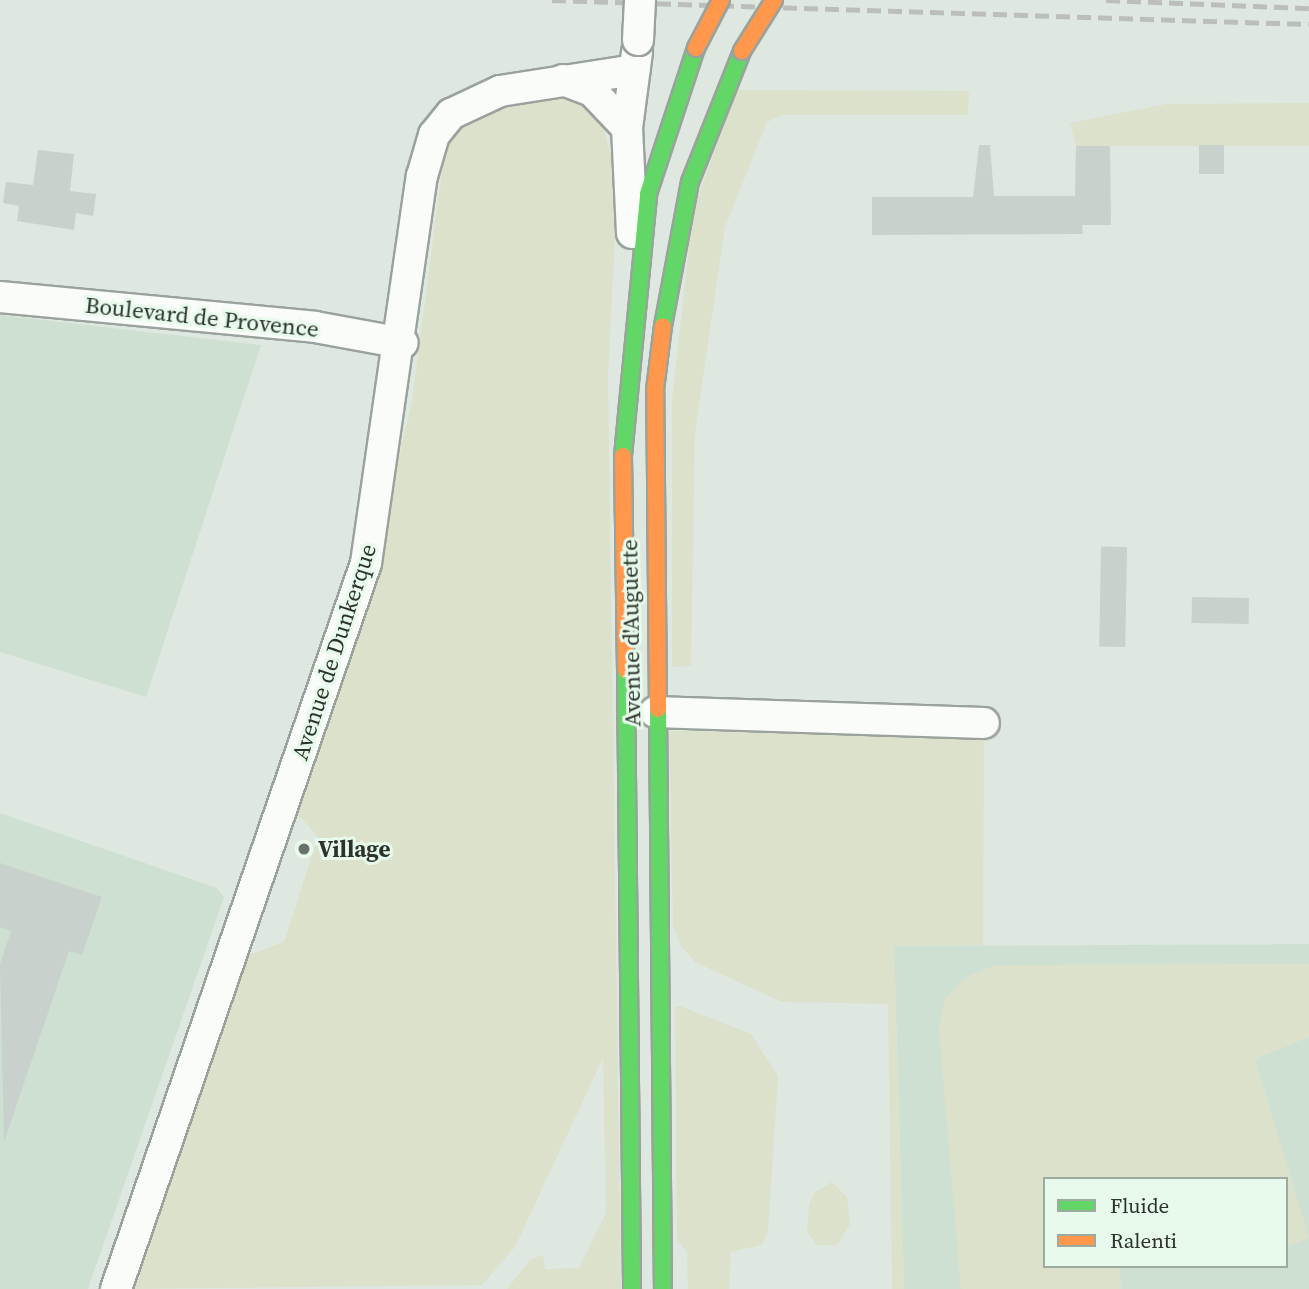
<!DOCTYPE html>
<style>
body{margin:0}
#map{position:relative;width:1309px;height:1289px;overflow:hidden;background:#dee8e0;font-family:"Source Serif 4",serif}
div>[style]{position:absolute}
.built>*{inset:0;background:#cee0d1}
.green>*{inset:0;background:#dce1cb}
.building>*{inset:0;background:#c8d1cb;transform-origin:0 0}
.roads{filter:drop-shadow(2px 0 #9aa29c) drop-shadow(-2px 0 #9aa29c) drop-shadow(0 2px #9aa29c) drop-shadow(0 -2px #9aa29c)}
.street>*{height:30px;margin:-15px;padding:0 15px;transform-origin:15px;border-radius:15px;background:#fafcfa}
.fast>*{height:16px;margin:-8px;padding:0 8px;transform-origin:8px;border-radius:8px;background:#63d668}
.slow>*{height:16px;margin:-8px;padding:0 8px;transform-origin:8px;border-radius:8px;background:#ff974d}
.rail>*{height:5px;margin-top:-2.5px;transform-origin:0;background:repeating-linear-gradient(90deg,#bcbebc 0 14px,transparent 0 21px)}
.bridges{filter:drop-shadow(2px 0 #9aa29c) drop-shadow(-2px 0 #9aa29c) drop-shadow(0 2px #9aa29c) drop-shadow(0 -2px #9aa29c)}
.street-bridge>*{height:30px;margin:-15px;padding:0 15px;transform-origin:15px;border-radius:15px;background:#fafcfa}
.slow-bridge>*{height:16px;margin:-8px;padding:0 8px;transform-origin:8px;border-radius:8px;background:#ff974d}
.dots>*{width:19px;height:19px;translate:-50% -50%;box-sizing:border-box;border:4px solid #e7faeb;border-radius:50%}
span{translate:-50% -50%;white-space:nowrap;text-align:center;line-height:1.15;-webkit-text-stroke:6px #e7faeb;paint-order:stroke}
.street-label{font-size:23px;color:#2c322d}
.poi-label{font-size:23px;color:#2c322d;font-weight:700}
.left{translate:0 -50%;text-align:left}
.legend{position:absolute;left:1043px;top:1177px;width:245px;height:91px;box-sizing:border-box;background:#e7faeb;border:2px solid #9caa9f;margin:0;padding:9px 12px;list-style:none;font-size:21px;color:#2c322d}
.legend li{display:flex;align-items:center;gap:14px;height:35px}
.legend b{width:35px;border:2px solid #9caa9f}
</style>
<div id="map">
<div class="built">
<div style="clip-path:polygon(0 315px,261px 345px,146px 697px,0 652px)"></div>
<div style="clip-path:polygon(0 813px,217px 888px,224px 897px,88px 1289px,0 1289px)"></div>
<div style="clip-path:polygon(evenodd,1309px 944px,1309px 1289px,904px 1289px,894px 946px,1309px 944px,1045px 1179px,1286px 1179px,1286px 1266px,1045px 1266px,1045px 1179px)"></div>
</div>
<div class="green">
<div style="clip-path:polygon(737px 90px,969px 91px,968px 115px,782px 115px,767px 122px,725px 227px,695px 433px,691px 666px,672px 667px,672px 401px,693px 210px)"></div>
<div style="clip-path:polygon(560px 96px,584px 105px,603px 127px,618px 178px,608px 377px,621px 1289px,507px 1289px,531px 1259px,543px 1255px,545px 1269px,579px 1268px,606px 1213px,603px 1058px,515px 1247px,482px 1285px,134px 1289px,247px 956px,284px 942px,318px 837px,295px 811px,363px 614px,412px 401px,446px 140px,463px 120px,497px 105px)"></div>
<div style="clip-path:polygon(1309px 103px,1309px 146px,1076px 146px,1070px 123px,1166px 104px)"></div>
<div style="clip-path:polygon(669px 731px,984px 734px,983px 945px,894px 946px,904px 1289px,892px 1289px,888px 1004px,782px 1002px,695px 962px,681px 946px,673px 926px)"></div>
<div style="clip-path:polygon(1309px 964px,1309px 1037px,1255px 1059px,1309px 1238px,1286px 1247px,1286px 1179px,1045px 1179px,1045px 1266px,1120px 1266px,1121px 1289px,961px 1289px,939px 1029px,945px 999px,966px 977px,995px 965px)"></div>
<div style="clip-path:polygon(680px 1006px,751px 1034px,778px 1076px,768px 1232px,762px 1245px,731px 1252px,729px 1289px,688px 1289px,687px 1253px,677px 1240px,675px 1007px)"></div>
<div style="clip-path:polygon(832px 1182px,847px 1197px,850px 1224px,837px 1245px,817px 1245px,807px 1232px,809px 1205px,814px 1193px)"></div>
</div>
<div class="building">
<div style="clip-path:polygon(979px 145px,990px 145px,994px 196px,1075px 196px,1076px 146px,1110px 146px,1111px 225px,1082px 225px,1083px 234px,872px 235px,872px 197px,973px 197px)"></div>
<div style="left:1199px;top:145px;width:25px;height:29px"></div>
<div style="clip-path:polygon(38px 150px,74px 154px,70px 191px,96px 194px,93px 216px,76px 213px,74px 230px,17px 221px,19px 206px,3px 203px,6px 182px,33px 185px)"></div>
<div style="left:1127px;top:547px;width:100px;height:26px;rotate:91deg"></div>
<div style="left:1192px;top:597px;width:57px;height:26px;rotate:1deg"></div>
<div style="clip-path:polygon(0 863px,102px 897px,82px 955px,69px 951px,4px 1142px,0 964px,11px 931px,0 927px)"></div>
</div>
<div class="roads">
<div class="street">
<div style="left:563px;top:80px;width:31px;rotate:21deg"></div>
<div style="left:592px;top:91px;width:51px;rotate:46.6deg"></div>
<div style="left:632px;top:233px;width:105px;rotate:-92.7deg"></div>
<div style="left:627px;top:128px;width:77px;rotate:-82.5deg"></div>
<div style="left:0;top:297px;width:316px;rotate:5.4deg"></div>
<div style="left:315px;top:327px;width:89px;rotate:10.3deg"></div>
<div style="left:655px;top:712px;width:329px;rotate:1.9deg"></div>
<div style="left:116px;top:1289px;width:768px;rotate:-71deg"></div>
<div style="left:366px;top:563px;width:391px;rotate:-81.8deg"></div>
<div style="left:422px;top:176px;width:43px;rotate:-73.7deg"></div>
<div style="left:434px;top:135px;width:27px;rotate:-51deg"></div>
<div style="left:451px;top:114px;width:54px;rotate:-25.1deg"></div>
<div style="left:500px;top:91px;width:136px;rotate:-8.9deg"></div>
</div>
<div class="fast">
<div style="left:663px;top:326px;width:147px;rotate:-79.4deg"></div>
<div style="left:690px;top:182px;width:141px;rotate:-68.3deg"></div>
<div style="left:623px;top:456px;width:263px;rotate:-84.5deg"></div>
<div style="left:648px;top:194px;width:154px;rotate:-71.8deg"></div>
<div style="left:626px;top:670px;width:619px;rotate:89.44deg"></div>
<div style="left:658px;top:709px;width:580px;rotate:89.51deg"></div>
</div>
<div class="slow">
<div style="left:623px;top:456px;width:214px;rotate:89.2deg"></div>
<div style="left:658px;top:709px;width:319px;rotate:-90.5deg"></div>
<div style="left:655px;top:390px;width:64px;rotate:-82.9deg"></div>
</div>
</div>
<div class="rail">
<div style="left:552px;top:0;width:757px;rotate:1.82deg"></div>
<div style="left:1106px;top:0;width:203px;rotate:2.3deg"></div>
</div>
<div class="bridges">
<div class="street-bridge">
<div style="left:638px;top:40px;width:40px;rotate:-87.1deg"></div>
</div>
<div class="slow-bridge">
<div style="left:696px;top:48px;width:54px;rotate:-62.5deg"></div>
<div style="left:742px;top:51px;width:60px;rotate:-57.9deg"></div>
</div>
</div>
<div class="dots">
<div style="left:304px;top:849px;background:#6a726c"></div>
</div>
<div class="street-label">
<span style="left:202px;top:317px;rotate:6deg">Boulevard de Provence</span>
<span style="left:631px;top:633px;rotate:-91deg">Avenue d'Auguette</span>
<span style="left:334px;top:652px;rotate:-72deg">Avenue de Dunkerque</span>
</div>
<div class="poi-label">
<span class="left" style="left:318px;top:849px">Village</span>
</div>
<ul class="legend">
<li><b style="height:9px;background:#63d668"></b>Fluide</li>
<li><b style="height:9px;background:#ff974d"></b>Ralenti</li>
</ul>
</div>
